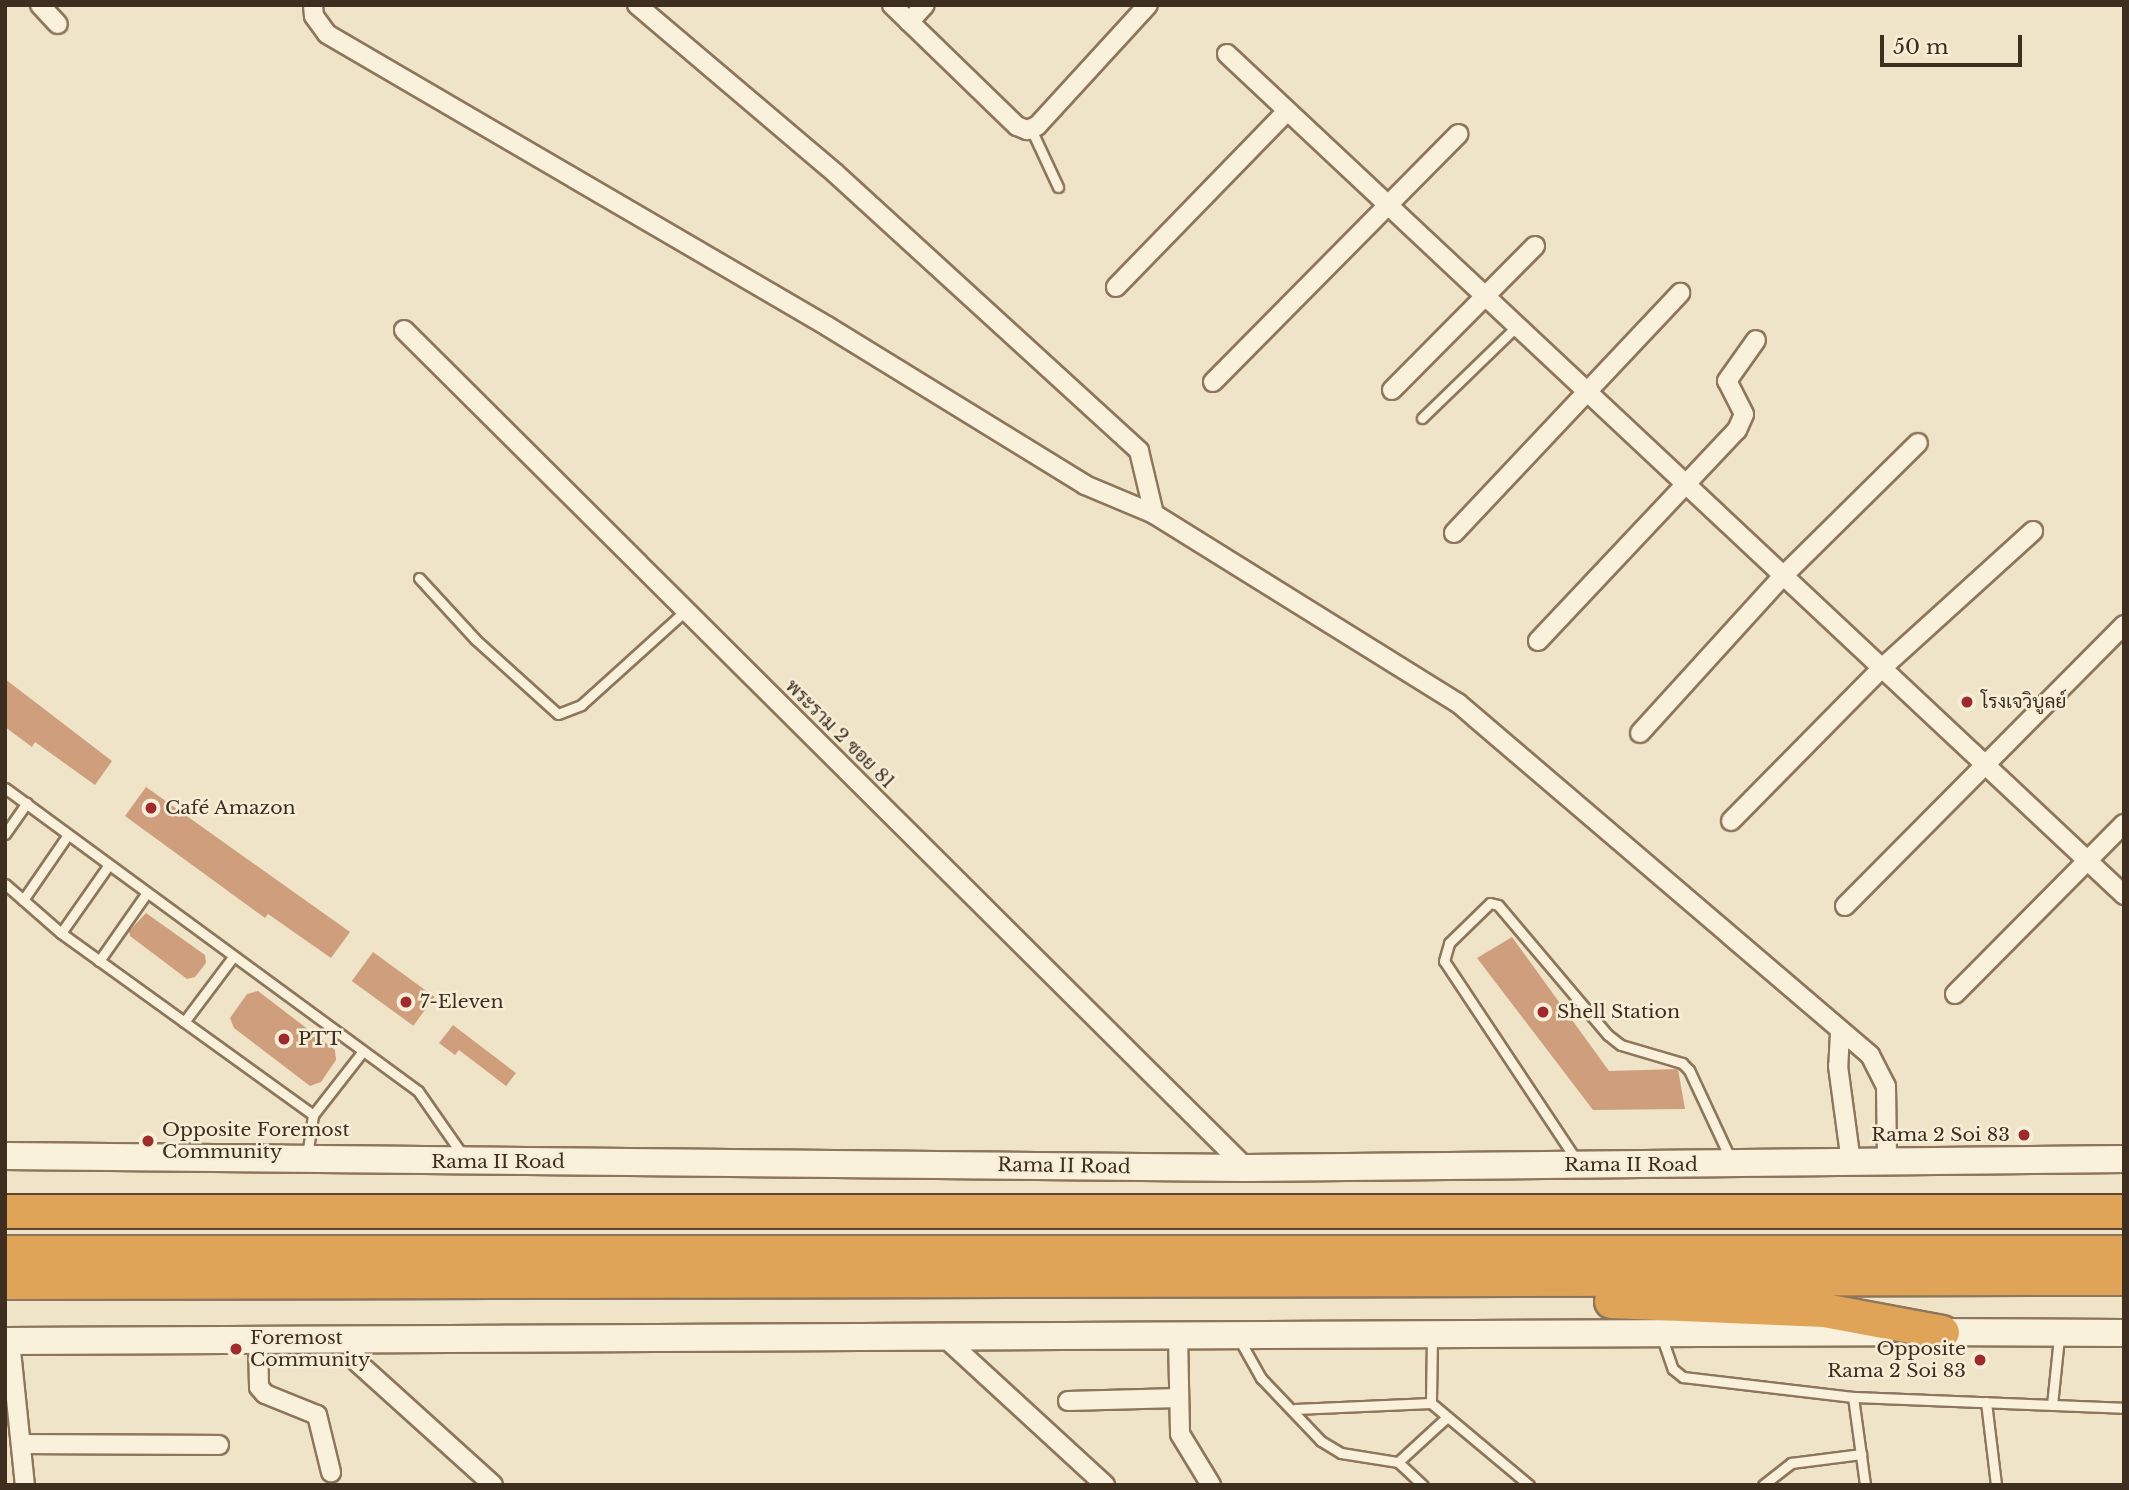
<!DOCTYPE html>
<meta charset="utf-8">
<style>
body{margin:0}
#map{position:relative;width:2129px;height:1490px;overflow:hidden;background:#f0e4c8;font-family:"Libre Baskerville",Sarabun,serif}
div>[style]{position:absolute}
.building>*{inset:0;background:#cf9f7d;transform-origin:0 0}
.roads{filter:drop-shadow(2px 0 #8d765c) drop-shadow(-2px 0 #8d765c) drop-shadow(0 2px #8d765c) drop-shadow(0 -2px #8d765c)}
.lane>*{height:9px;margin:-4.5px;padding:0 4.5px;transform-origin:4.5px;border-radius:4.5px;background:#faf1dc}
.street>*{height:18px;margin:-9px;padding:0 9px;transform-origin:9px;border-radius:9px;background:#faf1dc}
.secondary>*{height:26px;margin:-13px;padding:0 13px;transform-origin:13px;border-radius:13px;background:#faf1dc}
.highway>*{height:33px;margin:-16.5px;padding:0 16.5px;transform-origin:16.5px;border-radius:16.5px;background:#e0a458}
.bridges{filter:drop-shadow(2px 0 #5b4430) drop-shadow(-2px 0 #5b4430) drop-shadow(0 2px #5b4430) drop-shadow(0 -2px #5b4430)}
.highway-bridge>*{height:33px;margin:-16.5px;padding:0 16.5px;transform-origin:16.5px;border-radius:16.5px;background:#e0a458}
.dots>*{width:19px;height:19px;translate:-50% -50%;box-sizing:border-box;border:4px solid #f7eed8;border-radius:50%}
span{translate:-50% -50%;white-space:nowrap;text-align:center;line-height:1.15;-webkit-text-stroke:5px #f7eed8;paint-order:stroke}
.poi-label{font-size:19px;color:#3d2e20}
.left{translate:0 -50%;text-align:left}
.right{translate:-100% -50%;text-align:right}
.street-label{font-size:19px;color:#3d2e20}
.frame{position:absolute;inset:0;border:7px solid #3d2e20;pointer-events:none}
.scale{position:absolute;left:1880px;top:35px;width:142px;height:32px;box-sizing:border-box;border:4px solid #3d2e20;border-top:0;padding-left:9px;font-size:21px;line-height:24px;white-space:nowrap;color:#3d2e20;-webkit-text-stroke:5px #f7eed8;paint-order:stroke}
</style>
<div id="map">
<div class="building">
<div style="clip-path:polygon(5px 679px,112px 761px,95px 785px,35px 742px,32px 747px,5px 727px)"></div>
<div style="clip-path:polygon(146px 787px,350px 932px,331px 958px,268px 914px,265px 918px,125px 816px)"></div>
<div style="clip-path:polygon(146px 913px,205px 955px,206px 963px,195px 977px,187px 979px,130px 936px,129px 931px)"></div>
<div style="clip-path:polygon(1512px 937px,1609px 1071px,1678px 1069px,1685px 1109px,1593px 1110px,1477px 958px)"></div>
<div style="left:373px;top:952px;width:76px;height:36px;rotate:36deg"></div>
<div style="clip-path:polygon(258px 991px,335px 1050px,336px 1060px,321px 1082px,310px 1086px,234px 1028px,230px 1018px,247px 994px)"></div>
<div style="clip-path:polygon(453px 1025px,516px 1073px,506px 1086px,459px 1050px,455px 1055px,439px 1043px)"></div>
</div>
<div class="roads">
<div class="lane">
<div style="left:1031px;top:129px;width:64px;rotate:65deg"></div>
<div style="left:1422px;top:418px;width:134px;rotate:-44.1deg"></div>
<div style="left:419px;top:578px;width:84px;rotate:47.4deg"></div>
<div style="left:476px;top:640px;width:110px;rotate:42.1deg"></div>
<div style="left:558px;top:714px;width:25px;rotate:-21deg"></div>
<div style="left:581px;top:705px;width:142px;rotate:-42.1deg"></div>
<div style="left:5px;top:788px;width:512px;rotate:36.27deg"></div>
<div style="left:418px;top:1091px;width:80px;rotate:55.1deg"></div>
<div style="left:5px;top:834px;width:38px;rotate:-55deg"></div>
<div style="left:5px;top:884px;width:74px;rotate:41.2deg"></div>
<div style="left:61px;top:933px;width:311px;rotate:35.8deg"></div>
<div style="left:313px;top:1115px;width:41px;rotate:98.3deg"></div>
<div style="left:23px;top:900px;width:78px;rotate:-55.5deg"></div>
<div style="left:61px;top:933px;width:82px;rotate:-55deg"></div>
<div style="left:99px;top:961px;width:82px;rotate:-55deg"></div>
<div style="left:184px;top:1022px;width:81px;rotate:-53deg"></div>
<div style="left:313px;top:1115px;width:81px;rotate:-52deg"></div>
<div style="left:1577px;top:1161px;width:240px;rotate:-123.6deg"></div>
<div style="left:1444px;top:961px;width:19px;rotate:-74deg"></div>
<div style="left:1449px;top:943px;width:57px;rotate:-44.3deg"></div>
<div style="left:1490px;top:903px;width:8px;rotate:14deg"></div>
<div style="left:1498px;top:905px;width:170px;rotate:49.8deg"></div>
<div style="left:1608px;top:1035px;width:16px;rotate:38deg"></div>
<div style="left:1621px;top:1045px;width:64px;rotate:16.4deg"></div>
<div style="left:1682px;top:1063px;width:10px;rotate:45deg"></div>
<div style="left:1689px;top:1070px;width:97px;rotate:65deg"></div>
<div style="left:1661px;top:1335px;width:36px;rotate:71deg"></div>
<div style="left:1673px;top:1369px;width:13px;rotate:39deg"></div>
<div style="left:1683px;top:1377px;width:171px;rotate:6.7deg"></div>
<div style="left:1853px;top:1397px;width:271px;rotate:2.3deg"></div>
<div style="left:1432px;top:1337px;width:66px;rotate:90.9deg"></div>
<div style="left:1431px;top:1403px;width:128px;rotate:39.9deg"></div>
<div style="left:1239px;top:1339px;width:45px;rotate:60.6deg"></div>
<div style="left:1261px;top:1378px;width:87px;rotate:46.4deg"></div>
<div style="left:1321px;top:1441px;width:23px;rotate:31deg"></div>
<div style="left:1341px;top:1453px;width:58px;rotate:9deg"></div>
<div style="left:1398px;top:1462px;width:34px;rotate:43deg"></div>
<div style="left:1853px;top:1397px;width:89px;rotate:82.2deg"></div>
<div style="left:1986px;top:1402px;width:84px;rotate:83.1deg"></div>
<div style="left:2052px;top:1405px;width:68px;rotate:-84.1deg"></div>
<div style="left:1295px;top:1409px;width:136px;rotate:-2.5deg"></div>
<div style="left:1398px;top:1462px;width:65px;rotate:-42.5deg"></div>
<div style="left:1763px;top:1485px;width:36px;rotate:-38deg"></div>
<div style="left:1791px;top:1463px;width:71px;rotate:-7.3deg"></div>
</div>
<div class="street">
<div style="left:40px;top:5px;width:26px;rotate:47deg"></div>
<div style="left:313px;top:5px;width:11px;rotate:85deg"></div>
<div style="left:314px;top:16px;width:22px;rotate:54deg"></div>
<div style="left:327px;top:34px;width:579px;rotate:30.28deg"></div>
<div style="left:827px;top:326px;width:303px;rotate:31.6deg"></div>
<div style="left:1085px;top:485px;width:75px;rotate:22.8deg"></div>
<div style="left:1154px;top:514px;width:358px;rotate:31.9deg"></div>
<div style="left:1458px;top:703px;width:542px;rotate:40.51deg"></div>
<div style="left:1870px;top:1055px;width:35px;rotate:63deg"></div>
<div style="left:1886px;top:1086px;width:75px;rotate:89.2deg"></div>
<div style="left:637px;top:5px;width:260px;rotate:40.3deg"></div>
<div style="left:835px;top:173px;width:412px;rotate:42.4deg"></div>
<div style="left:1139px;top:451px;width:65px;rotate:76.6deg"></div>
<div style="left:892px;top:5px;width:174px;rotate:44.1deg"></div>
<div style="left:1017px;top:126px;width:11px;rotate:22deg"></div>
<div style="left:1027px;top:130px;width:11px;rotate:-22deg"></div>
<div style="left:1037px;top:126px;width:164px;rotate:-47.5deg"></div>
<div style="left:909px;top:22px;width:23px;rotate:-47deg"></div>
<div style="left:1227px;top:54px;width:1230px;rotate:43.15deg"></div>
<div style="left:1116px;top:287px;width:245px;rotate:-45.8deg"></div>
<div style="left:404px;top:330px;width:1188px;rotate:44.86deg"></div>
<div style="left:1213px;top:382px;width:349px;rotate:-45.3deg"></div>
<div style="left:1392px;top:390px;width:203px;rotate:-45.2deg"></div>
<div style="left:1454px;top:533px;width:330px;rotate:-46.7deg"></div>
<div style="left:1538px;top:641px;width:290px;rotate:-46.7deg"></div>
<div style="left:1737px;top:430px;width:17px;rotate:-66deg"></div>
<div style="left:1744px;top:414px;width:37px;rotate:-117deg"></div>
<div style="left:1727px;top:381px;width:50px;rotate:-54.7deg"></div>
<div style="left:1640px;top:733px;width:214px;rotate:-47.7deg"></div>
<div style="left:1784px;top:575px;width:188px;rotate:-44.6deg"></div>
<div style="left:1731px;top:821px;width:215px;rotate:-45.4deg"></div>
<div style="left:1882px;top:668px;width:204px;rotate:-42.2deg"></div>
<div style="left:1845px;top:906px;width:396px;rotate:-45.2deg"></div>
<div style="left:1955px;top:994px;width:240px;rotate:-45.2deg"></div>
<div style="left:1840px;top:1033px;width:33px;rotate:93deg"></div>
<div style="left:1838px;top:1066px;width:97px;rotate:82.3deg"></div>
<div style="left:1178px;top:1336px;width:98px;rotate:88.8deg"></div>
<div style="left:1180px;top:1434px;width:60px;rotate:58.7deg"></div>
<div style="left:353px;top:1337px;width:25px;rotate:81deg"></div>
<div style="left:357px;top:1362px;width:183px;rotate:42.1deg"></div>
<div style="left:944px;top:1337px;width:219px;rotate:42.6deg"></div>
<div style="left:258px;top:1338px;width:49px;rotate:88.8deg"></div>
<div style="left:259px;top:1387px;width:9px;rotate:49deg"></div>
<div style="left:265px;top:1394px;width:56px;rotate:22deg"></div>
<div style="left:317px;top:1415px;width:59px;rotate:76.2deg"></div>
<div style="left:10px;top:1341px;width:145px;rotate:84.1deg"></div>
<div style="left:1068px;top:1401px;width:111px;rotate:-1.5deg"></div>
<div style="left:22px;top:1444px;width:197px;rotate:0.3deg"></div>
</div>
<div class="secondary">
<div style="left:5px;top:1156px;width:1241px;rotate:0.55deg"></div>
<div style="left:1246px;top:1168px;width:878px;rotate:-0.59deg"></div>
<div style="left:1921px;top:1332px;width:203px;rotate:0.3deg"></div>
<div style="left:5px;top:1341px;width:1878px;rotate:-0.27deg"></div>
</div>
<div class="highway">
<div style="left:5px;top:1252px;width:2119px"></div>
<div style="left:5px;top:1282px;width:2119px;rotate:-0.11deg"></div>
<div style="left:1611px;top:1301px;width:213px;rotate:2.4deg"></div>
<div style="left:1824px;top:1310px;width:120px;rotate:10.6deg"></div>
</div>
</div>
<div class="bridges">
<div class="highway-bridge">
<div style="left:5px;top:1211px;width:2119px"></div>
</div>
</div>
<div class="dots">
<div style="left:1967px;top:702px;background:#9e2a2b"></div>
<div style="left:151px;top:808px;background:#9e2a2b"></div>
<div style="left:406px;top:1002px;background:#9e2a2b"></div>
<div style="left:1543px;top:1012px;background:#9e2a2b"></div>
<div style="left:284px;top:1039px;background:#9e2a2b"></div>
<div style="left:2024px;top:1135px;background:#9e2a2b"></div>
<div style="left:148px;top:1141px;background:#9e2a2b"></div>
<div style="left:236px;top:1349px;background:#9e2a2b"></div>
<div style="left:1980px;top:1360px;background:#9e2a2b"></div>
</div>
<div class="poi-label">
<span class="left" style="left:1981px;top:702px">โรงเจวิบูลย์</span>
<span class="left" style="left:165px;top:808px">Café Amazon</span>
<span class="left" style="left:420px;top:1002px">7-Eleven</span>
<span class="left" style="left:1557px;top:1012px">Shell Station</span>
<span class="left" style="left:298px;top:1039px">PTT</span>
<span class="left" style="left:162px;top:1141px">Opposite Foremost<br>Community</span>
<span class="right" style="left:2010px;top:1135px">Rama 2 Soi 83</span>
<span class="left" style="left:250px;top:1349px">Foremost<br>Community</span>
<span class="right" style="left:1966px;top:1360px">Opposite<br>Rama 2 Soi 83</span>
</div>
<div class="street-label">
<span style="left:840px;top:734px;rotate:45deg">พระราม 2 ซอย 81</span>
<span style="left:498px;top:1162px">Rama II Road</span>
<span style="left:1631px;top:1165px">Rama II Road</span>
<span style="left:1064px;top:1166px;rotate:1deg">Rama II Road</span>
</div>
<div class="frame"></div>
<div class="scale">50 m</div>
</div>
